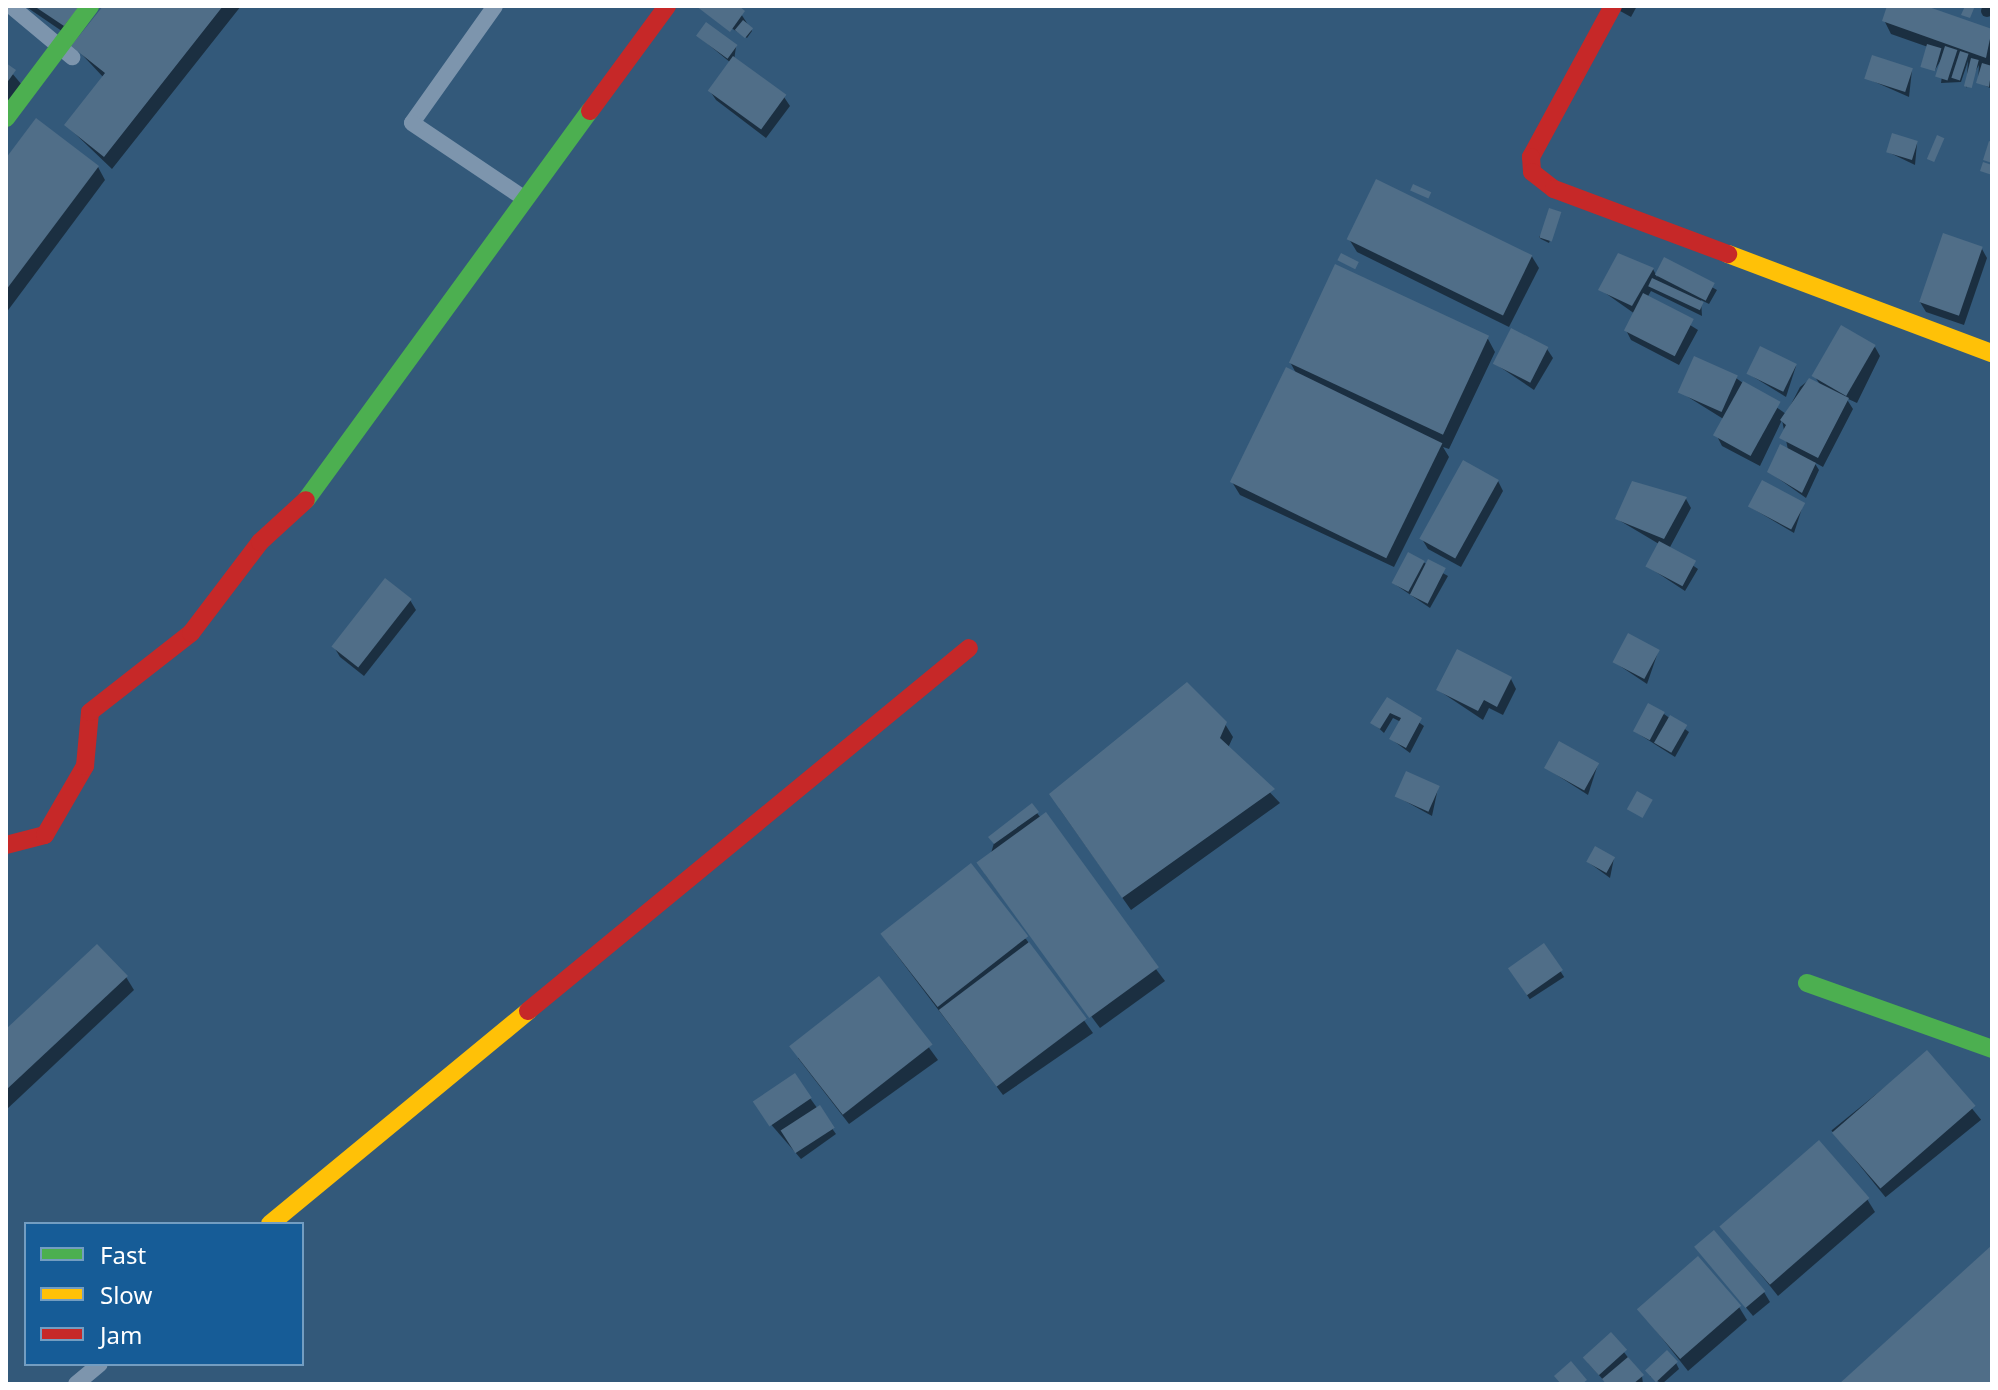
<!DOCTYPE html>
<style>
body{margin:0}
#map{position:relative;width:1998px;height:1390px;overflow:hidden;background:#33597a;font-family:"Noto Sans",sans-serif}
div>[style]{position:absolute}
.shadow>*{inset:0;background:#0007;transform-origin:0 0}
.round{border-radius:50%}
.building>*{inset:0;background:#506e88;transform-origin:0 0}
.street>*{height:16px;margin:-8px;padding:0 8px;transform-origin:8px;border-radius:8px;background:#7d95ad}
.fast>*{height:18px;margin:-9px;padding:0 9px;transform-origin:9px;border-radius:9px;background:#4caf50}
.slow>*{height:18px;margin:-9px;padding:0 9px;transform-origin:9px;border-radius:9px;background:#ffc107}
.jam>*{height:18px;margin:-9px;padding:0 9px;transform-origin:9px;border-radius:9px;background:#c62828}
span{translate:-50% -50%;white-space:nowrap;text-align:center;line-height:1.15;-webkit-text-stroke:6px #165c97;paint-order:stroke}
.frame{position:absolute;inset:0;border:8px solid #fff;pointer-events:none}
.legend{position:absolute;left:24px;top:1222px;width:280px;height:144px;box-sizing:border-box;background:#165c97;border:2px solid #739dc1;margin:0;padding:10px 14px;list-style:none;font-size:24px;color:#fff}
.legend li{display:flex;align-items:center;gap:16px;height:40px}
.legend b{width:40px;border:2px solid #739dc1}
</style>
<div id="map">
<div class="shadow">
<div class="round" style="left:1981px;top:5px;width:12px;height:12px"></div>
<div style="clip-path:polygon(25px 6px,97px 6px,72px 38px)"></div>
<div style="clip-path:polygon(106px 6px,241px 6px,112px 169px,66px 125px,104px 78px,74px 46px)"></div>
<div style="clip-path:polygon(736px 6px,752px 31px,747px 38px,700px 8px)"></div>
<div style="clip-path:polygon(1611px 6px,1637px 6px,1631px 17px)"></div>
<div style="clip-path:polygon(1889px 6px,1925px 6px,1992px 32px,1990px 88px,1978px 82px,1979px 65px,1966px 88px,1968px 61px,1961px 82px,1941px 83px,1945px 53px,1935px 70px,1922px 66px,1928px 47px,1891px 34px,1884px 20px)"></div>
<div style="clip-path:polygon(698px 36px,736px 47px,734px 60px,784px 97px,790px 106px,766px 138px,716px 100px,710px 91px,731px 63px)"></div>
<div style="clip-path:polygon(6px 66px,22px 85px,6px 107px)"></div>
<div style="clip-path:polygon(1912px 70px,1909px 97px,1866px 78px)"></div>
<div style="clip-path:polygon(1917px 143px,1915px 165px,1888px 152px)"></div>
<div style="clip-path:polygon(6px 161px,98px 167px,105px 180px,6px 313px)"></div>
<div style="clip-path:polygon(1559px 214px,1549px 243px,1541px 239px,1539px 237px)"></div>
<div style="clip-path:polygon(1349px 239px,1531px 255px,1539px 268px,1509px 327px,1357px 252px)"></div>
<div style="clip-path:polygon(1982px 249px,1987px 258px,1964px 325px,1926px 312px,1920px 302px)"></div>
<div style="clip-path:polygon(1665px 260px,1717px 290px,1709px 304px,1701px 300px,1702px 316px,1651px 291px,1647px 298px,1698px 330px,1679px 365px,1631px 340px,1626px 330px,1635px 314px,1601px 290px,1653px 269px,1657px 277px)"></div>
<div style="clip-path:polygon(1488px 339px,1495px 352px,1449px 449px,1443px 447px,1449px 457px,1394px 567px,1240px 495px,1232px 482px,1297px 375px,1290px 362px)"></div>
<div style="clip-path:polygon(1875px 347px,1880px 356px,1857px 403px,1846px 398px,1853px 409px,1823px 467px,1814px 462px,1819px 470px,1806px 498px,1769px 472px,1788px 450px,1782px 420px,1760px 466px,1722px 446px,1717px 436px,1725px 420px,1680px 392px,1736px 378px,1786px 414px,1800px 387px,1809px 380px,1821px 386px,1815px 377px)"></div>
<div style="clip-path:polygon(1547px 349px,1553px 358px,1534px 390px,1494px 363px)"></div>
<div style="clip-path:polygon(1796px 366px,1786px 397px,1747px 373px)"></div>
<div style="clip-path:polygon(1498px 481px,1503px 491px,1461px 567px,1428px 549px,1422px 539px)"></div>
<div style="clip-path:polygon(1633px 484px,1686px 499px,1691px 508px,1669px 549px,1698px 569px,1685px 591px,1647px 566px,1659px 544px,1617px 519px)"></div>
<div style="clip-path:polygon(1803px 505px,1794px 533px,1752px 508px)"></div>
<div style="clip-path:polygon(1423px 562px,1448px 576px,1430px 608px,1393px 583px)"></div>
<div style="clip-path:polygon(410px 600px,416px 610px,364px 676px,340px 657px,334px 647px)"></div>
<div style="clip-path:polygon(1658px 652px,1647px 684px,1614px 662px)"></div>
<div style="clip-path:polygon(1511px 679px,1516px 689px,1503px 715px,1489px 708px,1483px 720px,1438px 690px)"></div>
<div style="clip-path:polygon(1387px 700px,1424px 726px,1410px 753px,1391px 739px,1401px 722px,1393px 718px,1384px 733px,1373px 723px)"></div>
<div style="clip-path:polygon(1664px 714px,1689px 732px,1675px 757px,1634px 731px)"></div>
<div style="clip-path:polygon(1225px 724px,1233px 737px,1228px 748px,1280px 803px,1131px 910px,1059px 808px)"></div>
<div style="clip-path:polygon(1598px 764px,1588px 795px,1546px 768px)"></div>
<div style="clip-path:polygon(1438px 788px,1432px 816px,1396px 796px)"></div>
<div style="clip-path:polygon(1037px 813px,1165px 981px,1100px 1028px,985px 874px,994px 843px)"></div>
<div style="clip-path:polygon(1614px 858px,1610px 878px,1588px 862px)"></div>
<div style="clip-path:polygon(1026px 939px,1093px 1033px,1003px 1095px,890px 946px)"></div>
<div style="left:1544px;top:946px;width:37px;height:41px;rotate:57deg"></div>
<div style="clip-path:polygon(126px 977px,134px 990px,6px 1110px,6px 1032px)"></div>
<div style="clip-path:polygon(879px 979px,938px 1060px,849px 1124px,798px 1058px)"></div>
<div style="left:1927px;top:1053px;width:86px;height:123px;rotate:51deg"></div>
<div style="clip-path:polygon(794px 1076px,836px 1134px,801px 1159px,762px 1114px)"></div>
<div style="clip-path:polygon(1867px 1199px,1875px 1212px,1778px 1296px,1722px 1226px)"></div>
<div style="clip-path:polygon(1696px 1247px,1764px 1292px,1770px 1302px,1753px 1316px)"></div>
<div style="clip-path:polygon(1739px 1307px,1747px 1320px,1688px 1371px,1639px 1309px)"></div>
<div style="clip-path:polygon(1611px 1335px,1642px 1376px,1643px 1384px,1607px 1384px,1588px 1363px)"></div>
<div style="clip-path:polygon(1676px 1363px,1679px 1369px,1662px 1384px,1650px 1376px)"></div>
</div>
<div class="building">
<div style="clip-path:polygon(34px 6px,80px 6px,64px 26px)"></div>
<div style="clip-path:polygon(103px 6px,223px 6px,104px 157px,64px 125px,105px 73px,71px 46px)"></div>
<div style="clip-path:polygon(696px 6px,739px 6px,745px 11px,730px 32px)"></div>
<div style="clip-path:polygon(1887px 6px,1926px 6px,1992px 29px,1986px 58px,1882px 21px)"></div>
<div style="clip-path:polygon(1965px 6px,1975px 6px,1970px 18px,1961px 15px)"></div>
<div style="left:743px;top:20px;width:13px;height:13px;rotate:39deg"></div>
<div style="left:706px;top:22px;width:39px;height:17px;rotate:36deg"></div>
<div style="left:1927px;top:44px;width:15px;height:24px;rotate:16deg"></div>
<div style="left:1945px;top:46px;width:13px;height:32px;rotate:18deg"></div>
<div style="left:1960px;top:51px;width:9px;height:28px;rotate:18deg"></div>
<div style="left:1872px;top:55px;width:43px;height:25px;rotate:18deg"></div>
<div style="left:733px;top:56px;width:66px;height:43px;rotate:36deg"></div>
<div style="left:1971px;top:58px;width:8px;height:29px;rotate:14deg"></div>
<div style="clip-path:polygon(6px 63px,16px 70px,6px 84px)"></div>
<div style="clip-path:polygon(1982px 63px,1992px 66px,1989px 87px,1976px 83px)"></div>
<div style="clip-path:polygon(36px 118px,99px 166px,6px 290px,6px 158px)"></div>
<div style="left:1892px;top:133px;width:27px;height:20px;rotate:17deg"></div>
<div style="left:1937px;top:135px;width:8px;height:26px;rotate:23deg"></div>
<div style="clip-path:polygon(1989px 141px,1992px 142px,1992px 163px,1983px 160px)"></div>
<div style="clip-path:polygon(1983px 162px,1992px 165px,1992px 175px,1980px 171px)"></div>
<div style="left:1376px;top:179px;width:174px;height:67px;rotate:26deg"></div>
<div style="left:1413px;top:184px;width:20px;height:7px;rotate:24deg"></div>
<div style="left:1549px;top:208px;width:13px;height:31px;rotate:18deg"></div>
<div style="left:1943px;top:233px;width:42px;height:73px;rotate:19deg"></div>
<div style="left:1341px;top:253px;width:20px;height:8px;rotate:27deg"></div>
<div style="clip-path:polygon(1618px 253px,1654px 268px,1632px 306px,1598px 290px)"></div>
<div style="left:1664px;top:257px;width:57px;height:20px;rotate:27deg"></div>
<div style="left:1335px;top:264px;width:170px;height:109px;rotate:25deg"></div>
<div style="left:1652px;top:278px;width:57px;height:9px;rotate:25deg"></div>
<div style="left:1643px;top:293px;width:57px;height:42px;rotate:27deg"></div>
<div style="left:1841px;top:325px;width:40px;height:59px;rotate:30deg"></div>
<div style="left:1511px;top:328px;width:42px;height:40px;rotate:27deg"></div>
<div style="left:1760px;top:346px;width:41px;height:31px;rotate:26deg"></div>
<div style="left:1694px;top:356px;width:48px;height:40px;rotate:24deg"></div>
<div style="left:1286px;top:367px;width:174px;height:128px;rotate:26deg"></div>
<div style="clip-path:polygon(1809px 378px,1849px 398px,1818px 458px,1779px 438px,1786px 425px,1780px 420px)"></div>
<div style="left:1743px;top:381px;width:43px;height:62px;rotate:29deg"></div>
<div style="clip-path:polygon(1780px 444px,1816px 463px,1802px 493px,1767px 472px)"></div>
<div style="left:1463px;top:460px;width:41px;height:90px;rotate:29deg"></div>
<div style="left:1762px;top:480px;width:49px;height:30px;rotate:28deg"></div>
<div style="clip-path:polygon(1632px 481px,1687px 497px,1664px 539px,1615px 519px)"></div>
<div style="left:1659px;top:541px;width:42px;height:29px;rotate:28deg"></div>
<div style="left:1408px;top:552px;width:19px;height:35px;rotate:28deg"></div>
<div style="left:1428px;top:559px;width:20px;height:40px;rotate:27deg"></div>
<div style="left:385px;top:578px;width:34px;height:87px;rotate:38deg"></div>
<div style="left:1628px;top:633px;width:36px;height:33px;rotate:28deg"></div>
<div style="clip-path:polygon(1457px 649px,1512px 677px,1497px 707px,1484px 700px,1478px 711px,1436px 690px)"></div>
<div style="clip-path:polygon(1187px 682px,1227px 722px,1220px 738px,1275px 789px,1122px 898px,1049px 794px)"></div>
<div style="clip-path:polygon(1387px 697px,1422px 718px,1406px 748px,1389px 739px,1401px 718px,1390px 713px,1380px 729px,1370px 723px)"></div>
<div style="left:1648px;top:703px;width:19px;height:32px;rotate:28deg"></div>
<div style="left:1670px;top:715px;width:20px;height:32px;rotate:30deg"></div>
<div style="left:1559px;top:741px;width:46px;height:31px;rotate:29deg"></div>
<div style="left:1406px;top:771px;width:37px;height:28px;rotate:24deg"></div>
<div style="left:1637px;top:791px;width:18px;height:21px;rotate:29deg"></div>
<div style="clip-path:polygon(1032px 803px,1039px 812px,994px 844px,988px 837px)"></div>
<div style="left:1046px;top:812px;width:192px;height:86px;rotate:54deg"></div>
<div style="left:1595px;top:846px;width:23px;height:18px;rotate:29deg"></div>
<div style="left:971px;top:863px;width:93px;height:115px;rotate:52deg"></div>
<div style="left:1029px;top:942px;width:96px;height:113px;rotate:53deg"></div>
<div style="left:1544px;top:943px;width:33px;height:44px;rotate:55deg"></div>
<div style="clip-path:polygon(97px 944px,128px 976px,6px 1090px,6px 1029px)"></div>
<div style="left:879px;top:976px;width:87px;height:114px;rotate:52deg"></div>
<div style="left:1927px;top:1050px;width:74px;height:126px;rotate:49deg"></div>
<div style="left:795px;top:1073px;width:30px;height:51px;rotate:56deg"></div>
<div style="left:820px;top:1105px;width:27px;height:47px;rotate:57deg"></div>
<div style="left:1819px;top:1140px;width:77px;height:132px;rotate:49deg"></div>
<div style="left:1714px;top:1230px;width:80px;height:26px;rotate:50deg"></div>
<div style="clip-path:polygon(1992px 1245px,1992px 1384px,1839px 1384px)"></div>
<div style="left:1698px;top:1256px;width:66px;height:81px;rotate:49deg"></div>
<div style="left:1611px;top:1332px;width:24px;height:38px;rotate:48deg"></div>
<div style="left:1667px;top:1350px;width:16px;height:30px;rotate:47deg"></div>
<div style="clip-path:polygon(1628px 1357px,1644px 1375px,1633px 1384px,1606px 1384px,1602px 1379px)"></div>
<div style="clip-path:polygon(1571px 1361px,1587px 1380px,1582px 1384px,1561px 1384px,1554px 1376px)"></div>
</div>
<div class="street">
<div style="left:11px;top:6px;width:80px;rotate:39.9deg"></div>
<div style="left:495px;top:6px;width:143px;rotate:125.4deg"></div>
<div style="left:412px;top:123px;width:136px;rotate:33.9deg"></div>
<div style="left:76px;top:1384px;width:31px;rotate:-40deg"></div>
</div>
<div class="fast">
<div style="left:6px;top:118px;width:140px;rotate:-53.1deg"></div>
<div style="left:306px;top:500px;width:482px;rotate:-53.9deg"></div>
<div style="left:1807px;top:983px;width:196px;rotate:19.6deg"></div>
</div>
<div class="slow">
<div style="left:1728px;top:254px;width:282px;rotate:20.6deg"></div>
<div style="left:270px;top:1224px;width:335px;rotate:-39.5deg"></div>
</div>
<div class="jam">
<div style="left:1613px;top:6px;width:172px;rotate:118.5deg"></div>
<div style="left:1531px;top:157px;width:15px;rotate:86deg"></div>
<div style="left:1532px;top:172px;width:28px;rotate:38deg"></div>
<div style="left:1554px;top:189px;width:186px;rotate:20.5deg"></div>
<div style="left:590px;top:111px;width:130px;rotate:-53.7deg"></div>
<div style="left:6px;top:845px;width:40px;rotate:-14.4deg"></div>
<div style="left:45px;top:835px;width:80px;rotate:-59.9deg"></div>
<div style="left:85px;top:766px;width:54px;rotate:-84.7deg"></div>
<div style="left:90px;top:712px;width:128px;rotate:-38deg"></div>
<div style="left:191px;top:633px;width:114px;rotate:-52.8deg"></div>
<div style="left:260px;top:542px;width:62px;rotate:-42.4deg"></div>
<div style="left:528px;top:1011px;width:571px;rotate:-39.46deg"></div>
</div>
<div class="frame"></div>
<ul class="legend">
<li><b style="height:10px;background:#4caf50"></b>Fast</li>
<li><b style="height:10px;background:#ffc107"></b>Slow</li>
<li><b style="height:10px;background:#c62828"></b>Jam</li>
</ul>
</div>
